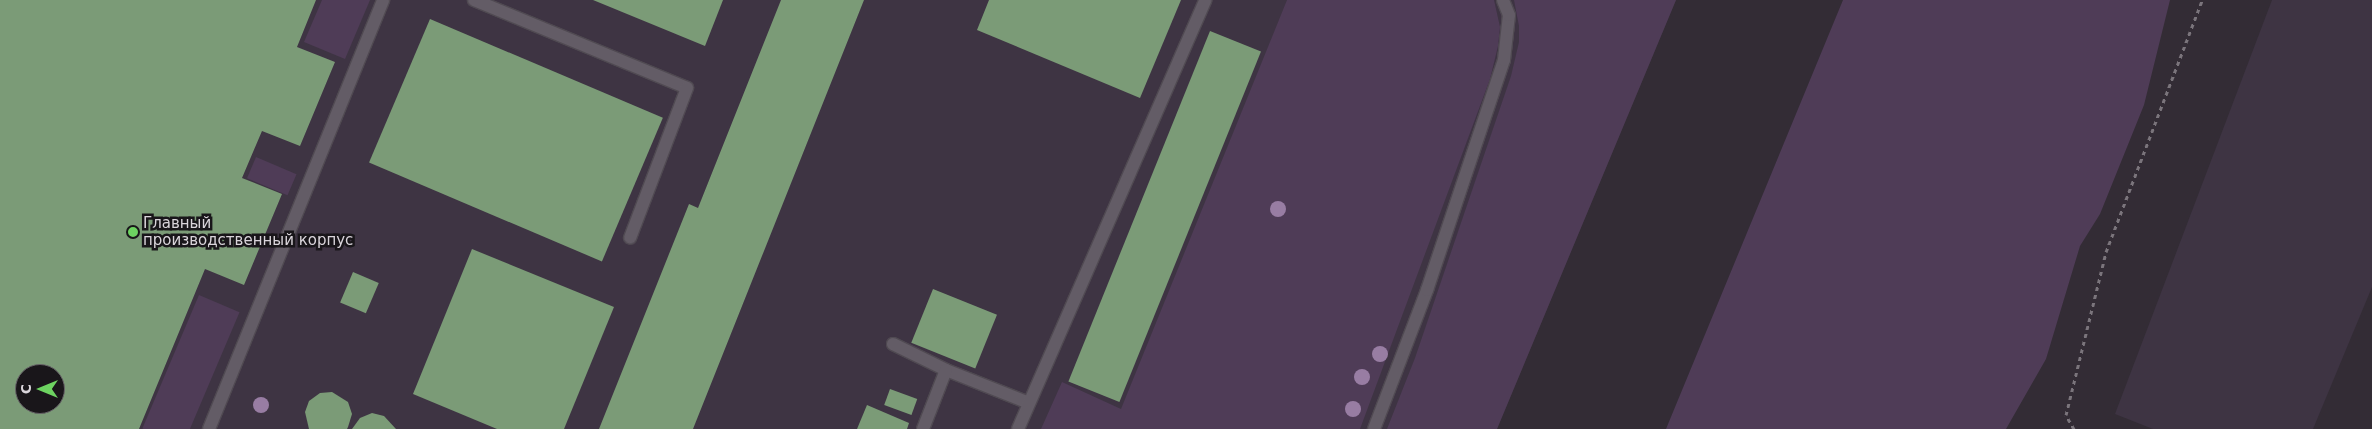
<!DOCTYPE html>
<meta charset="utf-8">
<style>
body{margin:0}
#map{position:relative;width:2372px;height:429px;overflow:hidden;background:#332c35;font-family:"DejaVu Sans",sans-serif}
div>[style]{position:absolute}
.built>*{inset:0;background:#3e3443}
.green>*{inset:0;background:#4f3c57;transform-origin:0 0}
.building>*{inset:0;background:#7b9b77;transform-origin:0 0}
.path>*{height:3px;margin-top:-1.5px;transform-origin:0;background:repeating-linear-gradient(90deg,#7b757c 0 4px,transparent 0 8px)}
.roads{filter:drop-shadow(1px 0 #504a52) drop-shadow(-1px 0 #504a52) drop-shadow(0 1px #504a52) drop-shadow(0 -1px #504a52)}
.service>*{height:12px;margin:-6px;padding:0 6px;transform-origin:6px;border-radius:6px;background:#635c66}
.trees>*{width:16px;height:16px;margin:-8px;border-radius:50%;background:#987da3}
.dots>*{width:14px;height:14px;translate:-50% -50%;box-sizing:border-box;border:2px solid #19161a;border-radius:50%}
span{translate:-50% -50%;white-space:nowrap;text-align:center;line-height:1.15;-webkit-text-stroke:5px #19161a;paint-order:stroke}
.poi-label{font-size:15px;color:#dad5db}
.left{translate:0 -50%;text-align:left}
.north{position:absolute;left:15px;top:364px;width:50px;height:50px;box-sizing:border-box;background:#19161a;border:1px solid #666267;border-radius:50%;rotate:270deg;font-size:14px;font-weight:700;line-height:20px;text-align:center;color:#dad5db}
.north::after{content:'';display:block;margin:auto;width:18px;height:22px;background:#6dd361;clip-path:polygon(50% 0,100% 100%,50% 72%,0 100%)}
</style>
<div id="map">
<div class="built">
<div style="clip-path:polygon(evenodd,0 0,1676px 0,1497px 429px,0 429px,0 0,25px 374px,55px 374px,55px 404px,25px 404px,25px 374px)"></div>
<div style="clip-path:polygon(2272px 0,2372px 0,2372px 287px,2313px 429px,2153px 429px,2115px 414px)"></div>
</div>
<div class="green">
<div style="clip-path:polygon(322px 0,370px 0,345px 59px,304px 42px)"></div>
<div style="clip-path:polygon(1287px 0,1494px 0,1500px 27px,1498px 46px,1490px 79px,1360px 429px,1041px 429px,1062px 382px,1121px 409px)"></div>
<div style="clip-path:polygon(1514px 0,1676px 0,1497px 429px,1387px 429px,1415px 358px,1511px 76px,1519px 42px,1519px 26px)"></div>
<div style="clip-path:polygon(1843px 0,2170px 0,2144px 105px,2100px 214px,2080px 246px,2046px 359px,2006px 429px,1666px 429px)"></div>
<div style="left:256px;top:157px;width:44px;height:23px;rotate:23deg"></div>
<div style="left:199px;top:295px;width:44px;height:145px;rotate:23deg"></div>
</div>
<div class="building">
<div style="clip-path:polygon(evenodd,0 0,316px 0,297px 47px,335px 62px,300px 146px,262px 131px,242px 178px,282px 194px,244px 285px,205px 269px,139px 429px,0 429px,0 0,25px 374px,55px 374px,55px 404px,25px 404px,25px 374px)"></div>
<div style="clip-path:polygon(593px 0,723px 0,705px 46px)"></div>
<div style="clip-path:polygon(781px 0,864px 0,693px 429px,599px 429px,689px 204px,698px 208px)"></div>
<div style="clip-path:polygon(989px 0,1181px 0,1140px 98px,977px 30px)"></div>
<div style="left:430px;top:19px;width:253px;height:156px;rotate:23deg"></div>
<div style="left:1210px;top:31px;width:55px;height:378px;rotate:22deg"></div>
<div style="clip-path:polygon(472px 249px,614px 307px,564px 429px,497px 429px,413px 394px)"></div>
<div style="left:353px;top:272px;width:28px;height:33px;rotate:23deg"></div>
<div style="left:933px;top:289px;width:69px;height:58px;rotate:22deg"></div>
<div style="left:890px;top:389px;width:29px;height:17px;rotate:20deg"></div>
<div style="clip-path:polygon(332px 392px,348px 402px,352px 414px,348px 427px,347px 429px,309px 429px,305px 412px,309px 401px,320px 393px)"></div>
<div style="clip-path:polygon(867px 405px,909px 423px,907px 429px,857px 429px)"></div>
<div style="clip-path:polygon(372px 413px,384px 416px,396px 429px,352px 429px,360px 418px)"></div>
</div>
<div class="path">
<div style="left:2074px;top:429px;width:16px;rotate:-120deg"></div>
<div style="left:2066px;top:415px;width:168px;rotate:-76.2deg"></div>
<div style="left:2106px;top:252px;width:270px;rotate:-69.1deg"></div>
</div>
<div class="roads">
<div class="service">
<div style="left:474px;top:0;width:230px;rotate:22.4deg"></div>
<div style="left:687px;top:88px;width:160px;rotate:110.8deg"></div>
<div style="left:893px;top:344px;width:59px;rotate:26.1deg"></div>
<div style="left:946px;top:370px;width:89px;rotate:21.7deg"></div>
<div style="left:209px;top:429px;width:463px;rotate:-67.9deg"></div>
<div style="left:923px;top:429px;width:63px;rotate:-68.7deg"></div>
<div style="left:1018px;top:429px;width:468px;rotate:-66.4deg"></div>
<div style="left:1374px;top:429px;width:149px;rotate:-69.1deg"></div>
<div style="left:1427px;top:290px;width:243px;rotate:-71.5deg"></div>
<div style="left:1504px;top:60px;width:45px;rotate:-83.7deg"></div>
<div style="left:1509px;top:15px;width:16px;rotate:-112deg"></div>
</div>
</div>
<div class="trees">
<div style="left:1278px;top:209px"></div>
<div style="left:1380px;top:354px"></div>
<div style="left:1362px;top:377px"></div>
<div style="left:261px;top:405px"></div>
<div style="left:1353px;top:409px"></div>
</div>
<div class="dots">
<div style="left:133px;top:232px;background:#6dd361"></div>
</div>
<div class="poi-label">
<span class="left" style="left:143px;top:232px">Главный<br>производственный корпус</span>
</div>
<div class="north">С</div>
</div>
